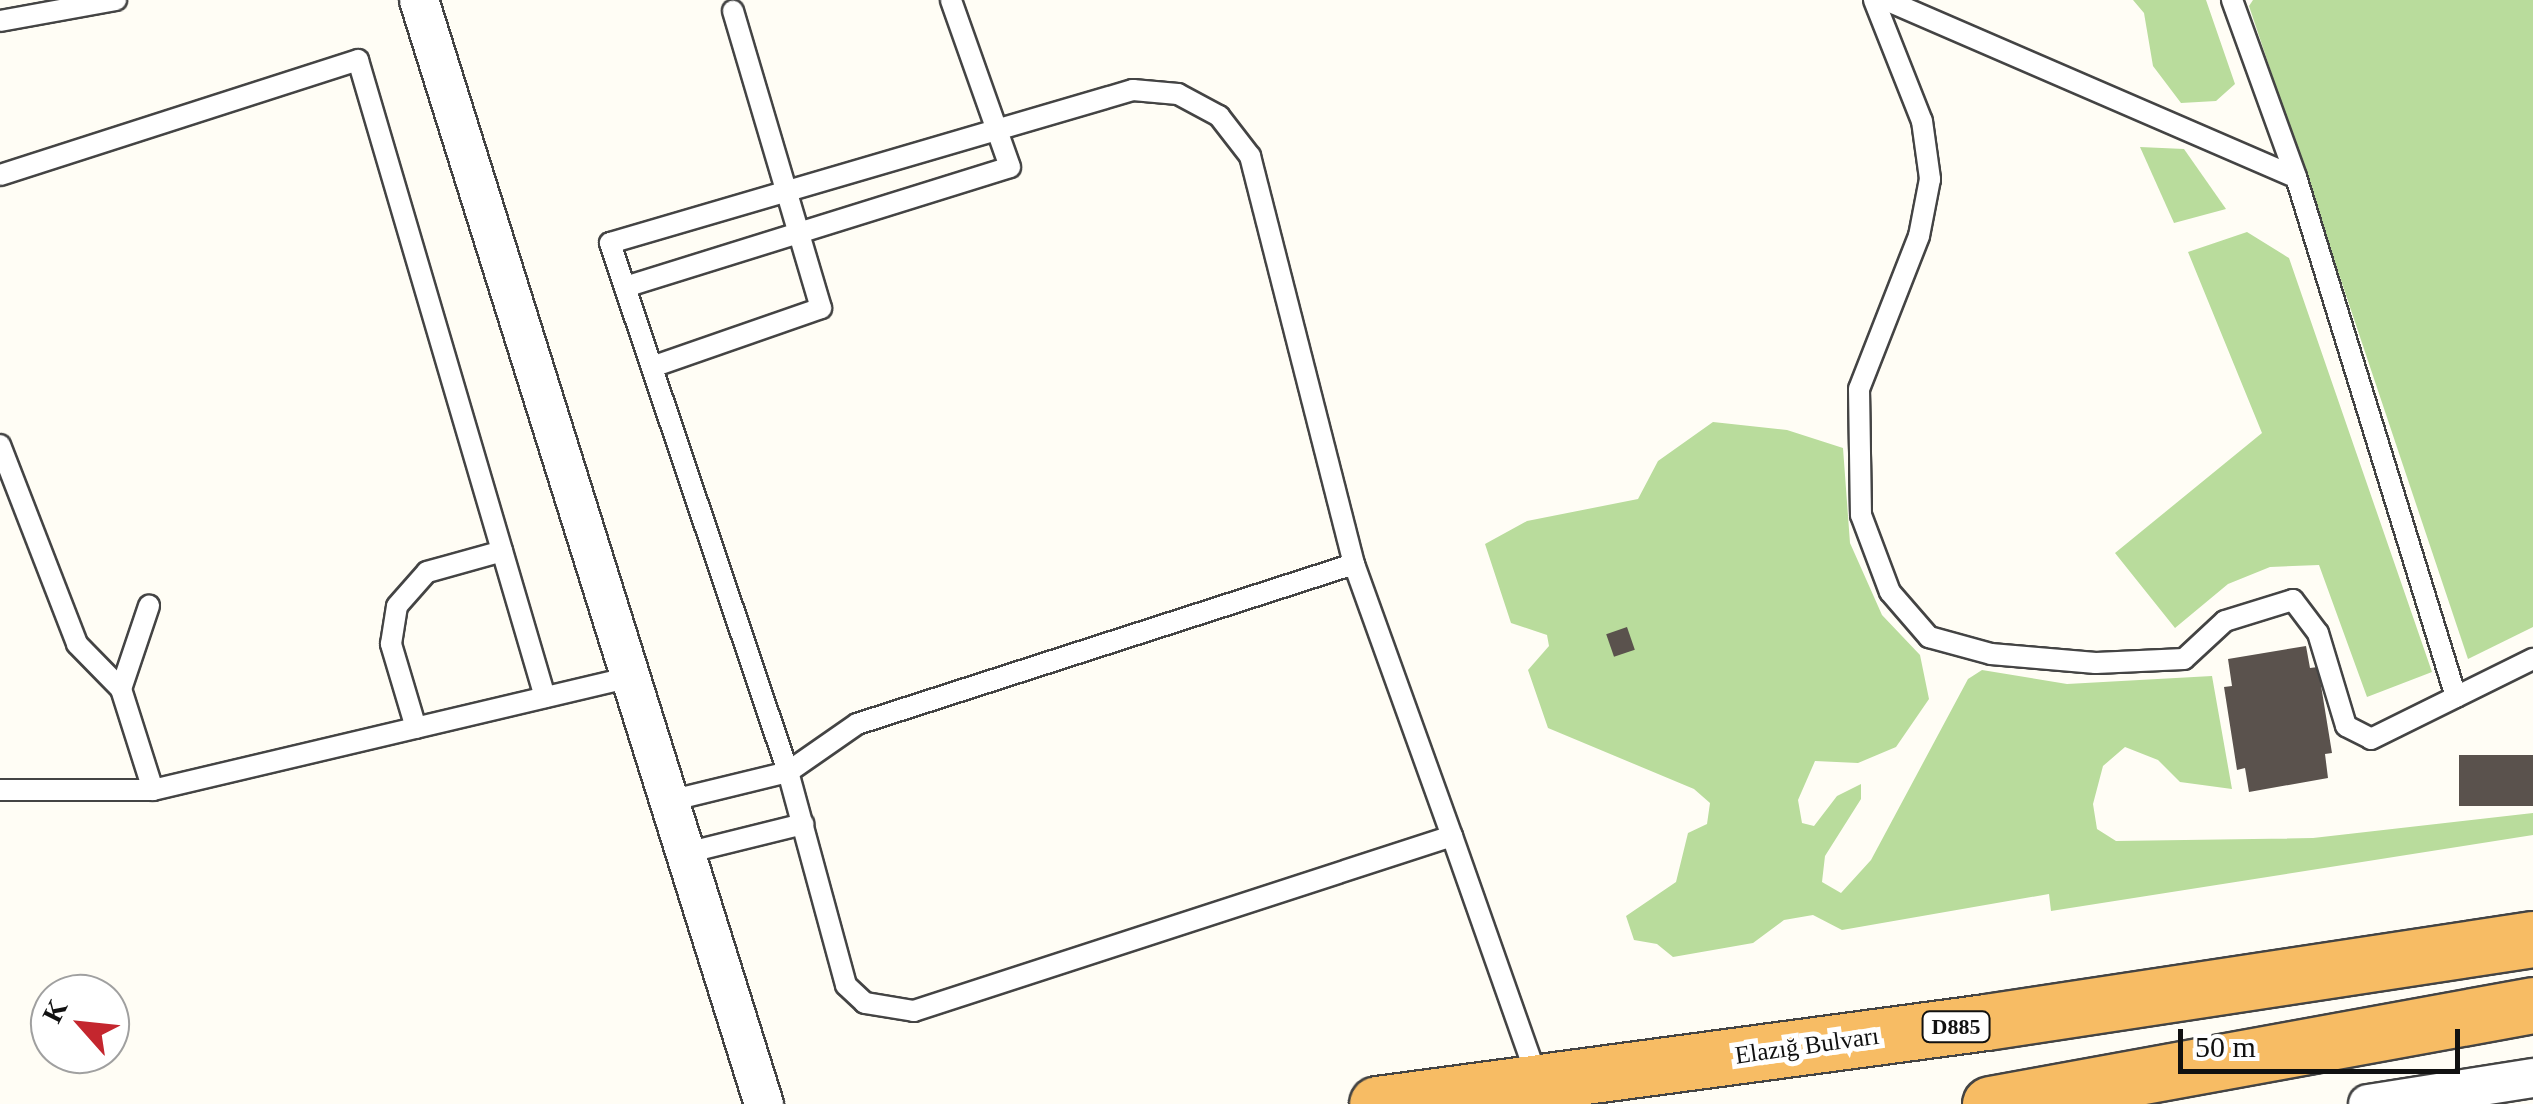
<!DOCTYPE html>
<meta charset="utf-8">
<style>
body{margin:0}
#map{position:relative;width:2533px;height:1104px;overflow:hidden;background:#fffdf5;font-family:Georgia,serif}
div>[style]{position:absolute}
.forest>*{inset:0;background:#b9dc9c}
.building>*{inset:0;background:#5a524d;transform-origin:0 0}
.roads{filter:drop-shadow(2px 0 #444) drop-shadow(-2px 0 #444) drop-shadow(0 2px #444) drop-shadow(0 -2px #444)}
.service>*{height:20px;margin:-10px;padding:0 10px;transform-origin:10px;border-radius:10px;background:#fff}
.minor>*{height:38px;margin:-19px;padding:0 19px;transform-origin:19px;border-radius:19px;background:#fff}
.trunk>*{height:55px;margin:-27.5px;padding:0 27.5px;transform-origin:27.5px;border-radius:27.5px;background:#f7bc64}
span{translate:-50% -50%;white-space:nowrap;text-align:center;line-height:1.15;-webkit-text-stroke:10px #fff;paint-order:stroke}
.shield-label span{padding:2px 8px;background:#fff;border:2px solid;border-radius:8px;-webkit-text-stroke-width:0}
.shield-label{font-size:22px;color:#111;font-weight:700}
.street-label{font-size:25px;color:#111}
.north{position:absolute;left:30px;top:974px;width:100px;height:100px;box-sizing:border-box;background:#fff;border:2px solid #a0a0a0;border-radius:50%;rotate:297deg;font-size:28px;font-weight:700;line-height:40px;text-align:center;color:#111}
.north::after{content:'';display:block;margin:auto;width:35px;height:45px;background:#c4262e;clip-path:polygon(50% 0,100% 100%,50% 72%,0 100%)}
.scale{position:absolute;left:2178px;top:1029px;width:282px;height:45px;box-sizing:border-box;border:5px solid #111;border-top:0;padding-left:12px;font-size:30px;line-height:35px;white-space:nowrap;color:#111;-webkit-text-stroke:8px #fff;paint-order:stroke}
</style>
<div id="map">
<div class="forest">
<div style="clip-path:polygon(2133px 0,2206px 0,2235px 84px,2216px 101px,2181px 103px,2153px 66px,2144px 13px)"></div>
<div style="clip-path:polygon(2253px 0,2533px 0,2533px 627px,2468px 659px,2249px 6px)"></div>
<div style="clip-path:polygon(2140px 147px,2184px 149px,2226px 209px,2174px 223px)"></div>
<div style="clip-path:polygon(2247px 232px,2289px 258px,2432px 672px,2367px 697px,2319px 565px,2270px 567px,2228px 584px,2175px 628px,2115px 553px,2262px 433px,2188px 252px)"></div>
<div style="clip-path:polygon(1713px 422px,1787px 430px,1843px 448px,1850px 543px,1882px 615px,1920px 655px,1929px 699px,1896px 747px,1858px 763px,1815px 761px,1798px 800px,1802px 823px,1814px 826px,1837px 796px,1861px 784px,1861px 799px,1825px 856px,1822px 882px,1841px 893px,1871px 860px,1968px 679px,1982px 670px,2067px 684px,2212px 676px,2232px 789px,2180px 782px,2158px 760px,2125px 747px,2103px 766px,2093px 804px,2097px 829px,2116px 841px,2313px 838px,2533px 813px,2533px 835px,2051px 911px,2049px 894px,1842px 930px,1813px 915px,1784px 920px,1753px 943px,1673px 957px,1657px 944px,1634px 940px,1626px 916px,1676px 882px,1688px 833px,1707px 824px,1710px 803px,1694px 789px,1548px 728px,1528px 670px,1549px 646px,1547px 635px,1511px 623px,1485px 544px,1527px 521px,1638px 499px,1658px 461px)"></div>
</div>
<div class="building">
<div style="left:1627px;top:627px;width:24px;height:22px;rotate:71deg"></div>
<div style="clip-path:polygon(2306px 646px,2310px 668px,2318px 667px,2332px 753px,2325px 754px,2328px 778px,2249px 792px,2245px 768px,2237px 770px,2224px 687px,2232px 686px,2228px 659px)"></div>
<div style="left:2533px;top:755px;width:51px;height:74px;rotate:90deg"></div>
</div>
<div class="roads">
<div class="service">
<div style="left:1874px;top:0;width:130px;rotate:68.4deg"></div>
<div style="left:1922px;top:121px;width:59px;rotate:82.1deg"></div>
<div style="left:1930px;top:179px;width:58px;rotate:100.9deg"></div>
<div style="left:1919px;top:236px;width:164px;rotate:111.4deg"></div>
<div style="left:1859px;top:389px;width:126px;rotate:89.1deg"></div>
<div style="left:1861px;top:515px;width:82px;rotate:69.4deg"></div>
<div style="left:1890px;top:592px;width:60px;rotate:49.1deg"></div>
<div style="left:1929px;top:637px;width:64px;rotate:15.3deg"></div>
<div style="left:1991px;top:654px;width:105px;rotate:4.9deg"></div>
<div style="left:2096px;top:663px;width:88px;rotate:-2.6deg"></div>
<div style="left:2184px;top:659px;width:56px;rotate:-42.8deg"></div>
<div style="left:2225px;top:621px;width:71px;rotate:-17.2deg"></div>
<div style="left:2293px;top:600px;width:41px;rotate:52.9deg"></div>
<div style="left:2318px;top:633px;width:97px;rotate:73.2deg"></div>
<div style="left:2346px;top:726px;width:28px;rotate:27deg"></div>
<div style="left:2371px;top:739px;width:181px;rotate:-26.3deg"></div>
<div style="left:1886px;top:0;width:447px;rotate:23.4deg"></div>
<div style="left:2232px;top:0;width:188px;rotate:70.1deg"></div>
<div style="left:2296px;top:177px;width:544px;rotate:72.9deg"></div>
<div style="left:0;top:21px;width:118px;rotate:-10.3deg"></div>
<div style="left:0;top:175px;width:376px;rotate:-17.8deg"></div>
<div style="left:358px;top:60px;width:664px;rotate:73.64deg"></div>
<div style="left:625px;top:287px;width:403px;rotate:-17.3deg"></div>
<div style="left:1010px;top:167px;width:177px;rotate:-109.5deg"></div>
<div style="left:652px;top:367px;width:179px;rotate:-19.2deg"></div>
<div style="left:821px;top:308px;width:310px;rotate:-106.5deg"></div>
<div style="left:0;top:445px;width:213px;rotate:68.8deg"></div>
<div style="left:77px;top:644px;width:63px;rotate:45.6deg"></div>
<div style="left:121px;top:689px;width:106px;rotate:72.4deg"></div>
<div style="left:121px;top:689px;width:88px;rotate:-71.4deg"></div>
<div style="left:416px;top:728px;width:88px;rotate:-106.6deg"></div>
<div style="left:391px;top:644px;width:38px;rotate:-81deg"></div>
<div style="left:397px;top:606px;width:45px;rotate:-48.6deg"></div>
<div style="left:427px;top:572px;width:78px;rotate:-15.6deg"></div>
<div style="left:0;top:790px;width:153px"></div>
<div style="left:153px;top:790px;width:491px;rotate:-13.3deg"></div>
<div style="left:669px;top:801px;width:122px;rotate:-13.7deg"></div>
<div style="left:788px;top:772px;width:84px;rotate:-34.8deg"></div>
<div style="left:857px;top:724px;width:522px;rotate:-17.85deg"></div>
<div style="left:1452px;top:836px;width:566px;rotate:161.98deg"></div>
<div style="left:914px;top:1011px;width:50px;rotate:-170.7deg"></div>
<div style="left:865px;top:1003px;width:26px;rotate:-137deg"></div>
<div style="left:846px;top:985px;width:221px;rotate:-105.2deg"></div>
<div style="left:788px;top:772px;width:558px;rotate:-108.6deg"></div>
<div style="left:610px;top:243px;width:545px;rotate:-16.31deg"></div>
<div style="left:1133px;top:90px;width:45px;rotate:5.1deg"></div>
<div style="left:1178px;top:94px;width:47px;rotate:28.2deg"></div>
<div style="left:1219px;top:116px;width:51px;rotate:52.2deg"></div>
<div style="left:1250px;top:156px;width:421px;rotate:75.7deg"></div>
<div style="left:1354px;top:564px;width:289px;rotate:70.2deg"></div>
<div style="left:1452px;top:836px;width:259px;rotate:70.6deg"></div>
<div style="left:686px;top:853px;width:121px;rotate:-13.9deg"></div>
</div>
<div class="minor">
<div style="left:419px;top:0;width:1157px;rotate:72.65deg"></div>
<div style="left:2368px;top:1104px;width:167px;rotate:-9deg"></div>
</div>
<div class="trunk">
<div style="left:1377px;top:1104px;width:614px;rotate:-7.67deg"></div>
<div style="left:1986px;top:1022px;width:553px;rotate:-8.63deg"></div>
<div style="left:1990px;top:1104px;width:552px;rotate:-10.33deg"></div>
</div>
</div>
<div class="shield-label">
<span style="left:1956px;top:1027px">D885</span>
</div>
<div class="street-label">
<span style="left:1807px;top:1046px;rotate:-8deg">Elazığ Bulvarı</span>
</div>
<div class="north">K</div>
<div class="scale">50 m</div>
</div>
